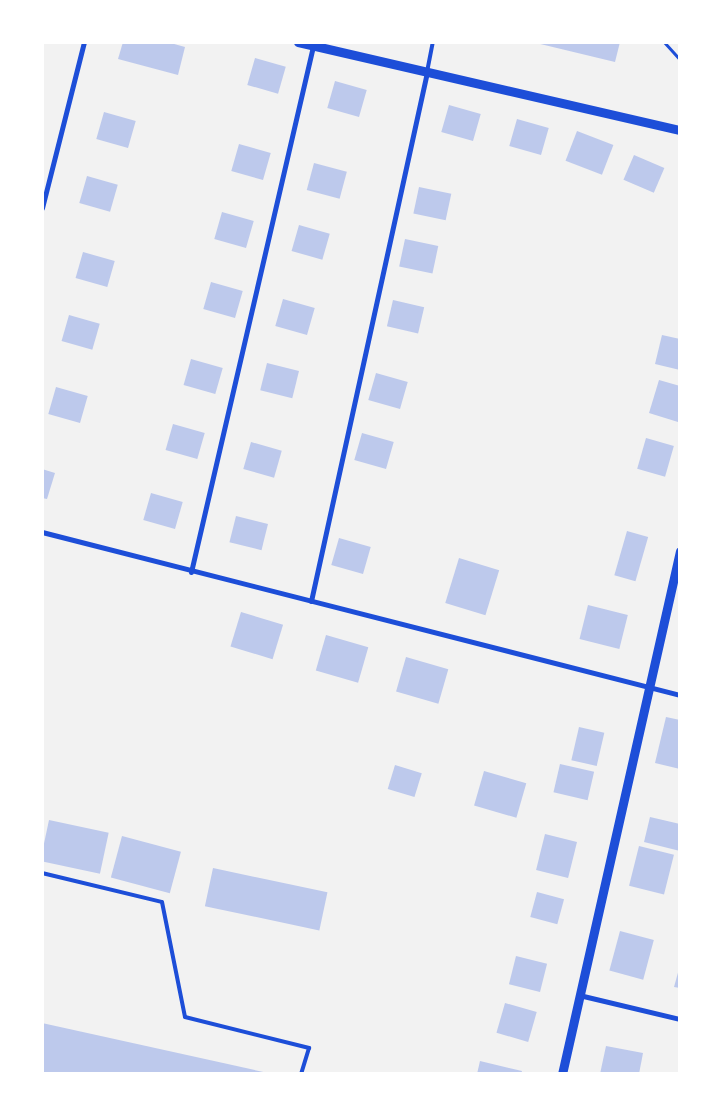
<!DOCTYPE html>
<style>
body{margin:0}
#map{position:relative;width:722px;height:1116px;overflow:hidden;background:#f2f2f2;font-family:Lato,sans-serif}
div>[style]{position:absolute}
.building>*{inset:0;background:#bdc9ec;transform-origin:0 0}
.path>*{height:3px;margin:-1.5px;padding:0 1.5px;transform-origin:1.5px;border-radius:1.5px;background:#1d4ed8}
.service>*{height:4px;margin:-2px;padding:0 2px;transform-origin:2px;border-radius:2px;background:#1d4ed8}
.minor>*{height:5px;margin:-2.5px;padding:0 2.5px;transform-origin:2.5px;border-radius:2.5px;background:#1d4ed8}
.tertiary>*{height:9px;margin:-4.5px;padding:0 4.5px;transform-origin:4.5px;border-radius:4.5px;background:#1d4ed8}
span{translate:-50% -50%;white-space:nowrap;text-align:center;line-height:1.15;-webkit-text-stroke:5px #fff;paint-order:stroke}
.frame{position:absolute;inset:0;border:44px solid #fff;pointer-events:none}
</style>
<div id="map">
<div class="building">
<div style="clip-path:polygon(123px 42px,167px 42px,185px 47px,178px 75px,118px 59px)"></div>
<div style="clip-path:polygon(532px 42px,620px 42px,615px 62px)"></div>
<div style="left:255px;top:58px;width:32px;height:28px;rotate:16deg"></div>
<div style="left:335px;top:81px;width:33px;height:28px;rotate:16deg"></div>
<div style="left:449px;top:105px;width:33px;height:28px;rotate:16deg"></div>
<div style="left:104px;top:112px;width:33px;height:28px;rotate:16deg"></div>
<div style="left:517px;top:119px;width:33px;height:28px;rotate:16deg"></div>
<div style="left:577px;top:131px;width:39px;height:32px;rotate:21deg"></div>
<div style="left:239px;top:144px;width:33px;height:28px;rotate:16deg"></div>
<div style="left:634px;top:155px;width:33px;height:27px;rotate:23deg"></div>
<div style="left:314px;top:163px;width:34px;height:28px;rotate:15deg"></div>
<div style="left:87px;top:176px;width:32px;height:28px;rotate:16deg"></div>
<div style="left:419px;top:187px;width:33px;height:27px;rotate:12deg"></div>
<div style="left:222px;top:212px;width:33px;height:28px;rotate:16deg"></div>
<div style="left:299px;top:225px;width:32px;height:27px;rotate:16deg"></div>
<div style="left:405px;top:239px;width:34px;height:28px;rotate:12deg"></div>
<div style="left:83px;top:252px;width:33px;height:27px;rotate:16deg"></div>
<div style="left:211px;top:282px;width:33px;height:28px;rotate:16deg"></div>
<div style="left:283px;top:299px;width:33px;height:28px;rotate:16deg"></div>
<div style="left:393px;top:300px;width:32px;height:27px;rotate:13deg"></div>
<div style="left:69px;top:315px;width:32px;height:27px;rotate:16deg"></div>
<div style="clip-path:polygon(662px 335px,680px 339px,680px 370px,655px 364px)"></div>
<div style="left:191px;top:359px;width:33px;height:27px;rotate:16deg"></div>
<div style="left:267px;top:363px;width:33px;height:28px;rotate:14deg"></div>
<div style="left:376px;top:373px;width:33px;height:28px;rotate:16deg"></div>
<div style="clip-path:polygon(659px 380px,680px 386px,678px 422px,649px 413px)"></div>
<div style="left:56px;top:387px;width:33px;height:28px;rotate:16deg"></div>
<div style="left:173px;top:424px;width:33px;height:27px;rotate:16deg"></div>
<div style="left:362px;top:433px;width:33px;height:28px;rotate:16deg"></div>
<div style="left:646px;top:438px;width:29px;height:32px;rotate:16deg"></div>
<div style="left:251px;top:442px;width:32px;height:28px;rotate:16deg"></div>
<div style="clip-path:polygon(42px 469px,55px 473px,47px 499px,42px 498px)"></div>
<div style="left:151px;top:493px;width:33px;height:28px;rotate:16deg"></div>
<div style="left:236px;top:516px;width:33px;height:27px;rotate:14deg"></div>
<div style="left:627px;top:531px;width:22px;height:46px;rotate:16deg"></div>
<div style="left:339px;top:538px;width:33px;height:28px;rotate:16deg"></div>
<div style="left:459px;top:558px;width:42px;height:47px;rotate:17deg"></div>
<div style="left:588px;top:605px;width:41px;height:35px;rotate:14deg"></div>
<div style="left:241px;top:612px;width:44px;height:36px;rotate:17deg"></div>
<div style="left:326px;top:635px;width:44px;height:37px;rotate:16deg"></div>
<div style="left:406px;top:657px;width:44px;height:36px;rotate:16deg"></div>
<div style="clip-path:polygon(666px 717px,680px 720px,680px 769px,655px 763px)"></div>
<div style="left:579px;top:727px;width:26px;height:34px;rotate:13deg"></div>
<div style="left:560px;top:764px;width:35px;height:29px;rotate:13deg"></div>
<div style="left:395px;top:765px;width:28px;height:25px;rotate:17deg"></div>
<div style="left:484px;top:771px;width:44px;height:36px;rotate:16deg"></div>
<div style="clip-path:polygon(650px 817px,680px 824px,680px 851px,644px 842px)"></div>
<div style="left:49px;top:820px;width:61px;height:42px;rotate:12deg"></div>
<div style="left:545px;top:834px;width:33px;height:37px;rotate:14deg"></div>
<div style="left:122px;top:836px;width:61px;height:43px;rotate:15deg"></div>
<div style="left:639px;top:846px;width:36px;height:41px;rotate:14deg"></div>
<div style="left:213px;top:868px;width:117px;height:39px;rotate:12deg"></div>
<div style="left:537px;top:892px;width:28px;height:26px;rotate:15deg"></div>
<div style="left:620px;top:931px;width:35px;height:41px;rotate:15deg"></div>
<div style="left:516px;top:956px;width:32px;height:29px;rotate:14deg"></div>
<div style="clip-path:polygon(679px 969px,680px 969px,680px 988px,674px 987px)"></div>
<div style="left:505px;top:1003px;width:33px;height:31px;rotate:16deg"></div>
<div style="clip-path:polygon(42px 1023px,268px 1073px,268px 1074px,42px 1074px)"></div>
<div style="clip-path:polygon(606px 1046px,643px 1053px,639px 1074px,600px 1074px)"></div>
<div style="clip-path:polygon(480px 1061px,522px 1071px,521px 1074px,477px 1074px)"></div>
</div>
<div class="path">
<div style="left:664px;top:42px;width:24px;rotate:48deg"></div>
</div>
<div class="service">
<div style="left:427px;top:72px;width:31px;rotate:-79deg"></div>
<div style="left:42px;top:873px;width:123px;rotate:13.6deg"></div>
<div style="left:162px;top:902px;width:117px;rotate:78.7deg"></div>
<div style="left:185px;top:1017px;width:128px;rotate:14deg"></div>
<div style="left:309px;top:1048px;width:27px;rotate:107deg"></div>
</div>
<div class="minor">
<div style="left:42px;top:208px;width:171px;rotate:-75.8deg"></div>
<div style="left:42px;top:532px;width:658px;rotate:14.33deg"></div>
<div style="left:191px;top:572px;width:540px;rotate:-76.94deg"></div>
<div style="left:311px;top:601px;width:542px;rotate:-77.63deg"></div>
<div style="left:579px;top:995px;width:104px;rotate:13.4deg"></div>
</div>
<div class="tertiary">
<div style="left:298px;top:42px;width:392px;rotate:13deg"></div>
<div style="left:562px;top:1074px;width:536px;rotate:-77.29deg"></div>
</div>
<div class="frame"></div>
</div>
